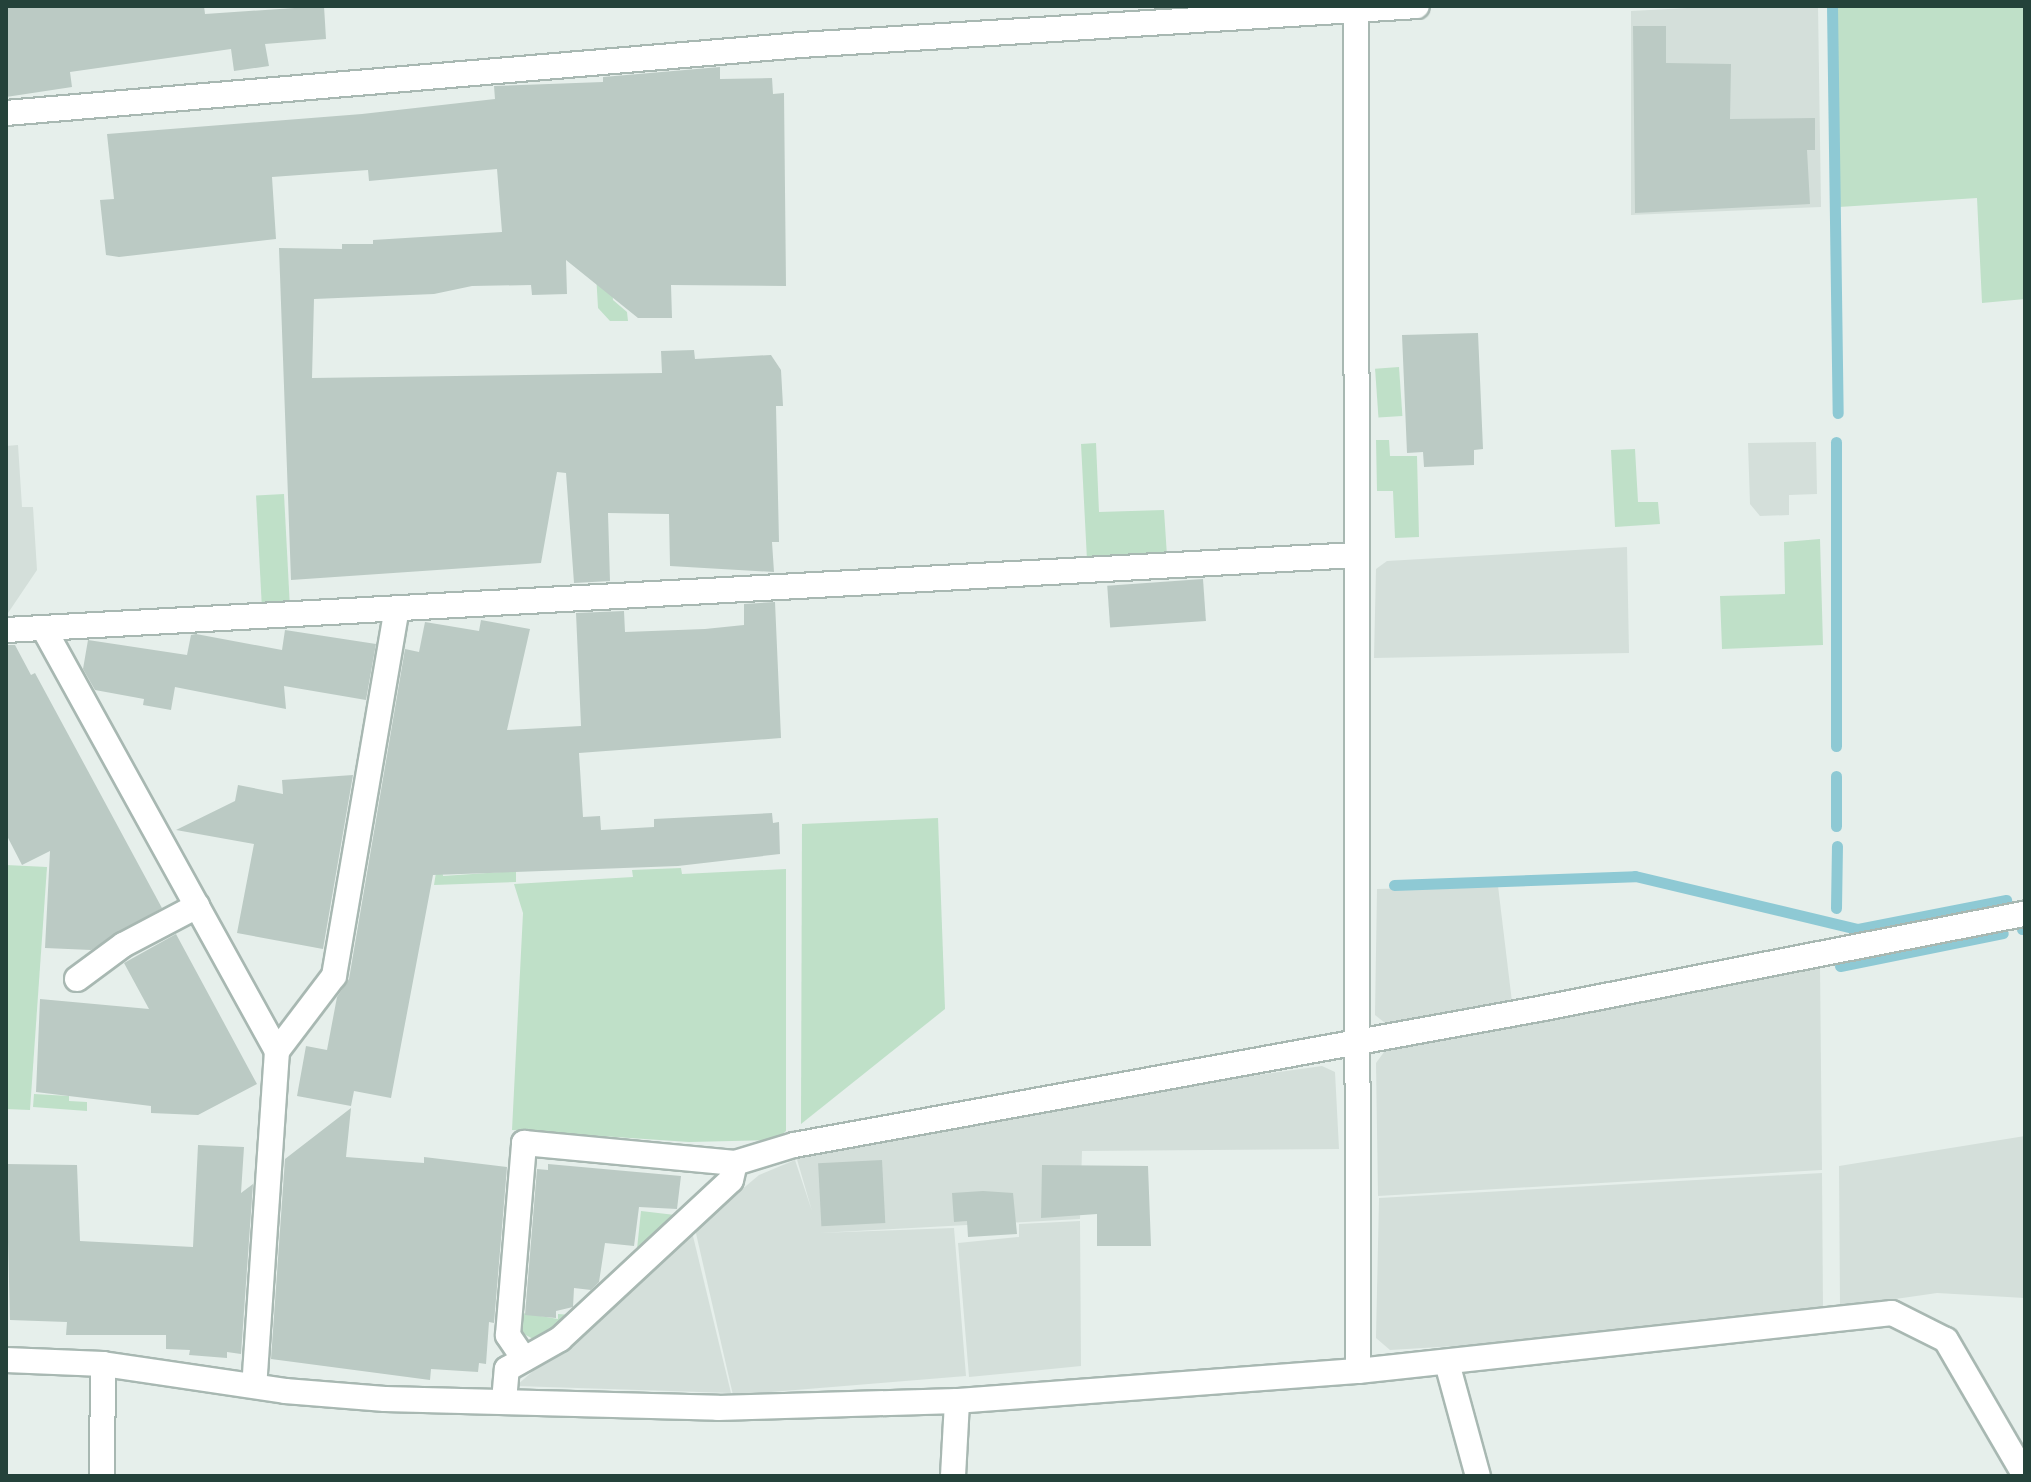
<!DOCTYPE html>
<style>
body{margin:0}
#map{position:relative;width:2031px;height:1482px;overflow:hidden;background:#e6efeb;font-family:"Alegreya Sans",sans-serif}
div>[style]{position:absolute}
.built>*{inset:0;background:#d4dfda}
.green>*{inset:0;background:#bfe0c8;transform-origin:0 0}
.stream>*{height:11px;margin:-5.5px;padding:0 5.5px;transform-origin:5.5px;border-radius:5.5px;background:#8ec9d4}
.building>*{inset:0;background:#bbcac4;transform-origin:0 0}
.roads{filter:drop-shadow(2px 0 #a8b8b2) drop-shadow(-2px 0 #a8b8b2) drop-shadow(0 2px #a8b8b2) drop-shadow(0 -2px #a8b8b2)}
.street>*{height:24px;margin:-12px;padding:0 12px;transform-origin:12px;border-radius:12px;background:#fff}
span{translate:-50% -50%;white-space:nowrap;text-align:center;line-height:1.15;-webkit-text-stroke:6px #f7fbf9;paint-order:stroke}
.frame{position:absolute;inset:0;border:8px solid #24423a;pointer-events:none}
</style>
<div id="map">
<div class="built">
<div style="clip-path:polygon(1725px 6px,1818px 6px,1821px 207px,1631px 215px,1631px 11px)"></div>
<div style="clip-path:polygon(1816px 442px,1817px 494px,1789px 495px,1789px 515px,1760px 516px,1750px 504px,1748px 443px)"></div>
<div style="clip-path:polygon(18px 445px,22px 507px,33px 507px,37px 570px,6px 616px,6px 446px)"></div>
<div style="clip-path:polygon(1627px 547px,1629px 653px,1374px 658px,1376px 569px,1387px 561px)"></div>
<div style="clip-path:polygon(1498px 886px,1512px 1002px,1385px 1023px,1375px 1015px,1377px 889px)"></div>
<div style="clip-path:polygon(1820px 966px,1822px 1170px,1378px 1196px,1376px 1063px,1387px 1048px)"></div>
<div style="clip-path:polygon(1322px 1066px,1335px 1072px,1339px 1149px,1082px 1151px,1080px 1219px,819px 1233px,954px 1228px,966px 1376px,733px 1395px,695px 1229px,759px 1175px,795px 1160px,812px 1211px,796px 1156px,1068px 1101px)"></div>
<div style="clip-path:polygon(2025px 1136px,2025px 1298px,1937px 1293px,1840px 1307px,1839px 1166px)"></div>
<div style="clip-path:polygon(1822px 1173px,1823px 1312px,1588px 1338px,1390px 1350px,1376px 1338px,1379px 1198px)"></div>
<div style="clip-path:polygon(1080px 1221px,1081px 1366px,969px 1377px,958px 1243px,1019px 1237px,1019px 1224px)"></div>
<div style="clip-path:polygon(692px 1232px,731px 1393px,516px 1386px)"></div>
</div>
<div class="green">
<div style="clip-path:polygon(1837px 6px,2025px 6px,2025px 299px,1982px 303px,1977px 198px,1839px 207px)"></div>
<div style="clip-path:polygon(596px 273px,612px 284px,613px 300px,627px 312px,628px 321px,610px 321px,598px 308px)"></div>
<div style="left:1399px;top:367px;width:49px;height:24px;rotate:86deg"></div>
<div style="clip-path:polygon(1376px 440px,1389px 440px,1390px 456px,1417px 456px,1419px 537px,1395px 538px,1393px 491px,1377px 491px)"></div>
<div style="clip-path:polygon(1096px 443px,1099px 512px,1164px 510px,1167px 556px,1087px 560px,1081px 444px)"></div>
<div style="clip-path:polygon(1635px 449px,1638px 502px,1658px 502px,1660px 524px,1615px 527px,1611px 450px)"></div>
<div style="left:284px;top:494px;width:108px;height:28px;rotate:87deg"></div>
<div style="clip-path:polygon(1820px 539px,1823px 645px,1722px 649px,1720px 596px,1785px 594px,1784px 542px)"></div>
<div style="clip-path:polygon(938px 818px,945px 1009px,801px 1124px,802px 824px)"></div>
<div style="clip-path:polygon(440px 847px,443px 876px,502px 872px,516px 864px,516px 882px,434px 885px)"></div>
<div style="clip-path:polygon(6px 865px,47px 867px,30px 1110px,6px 1109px)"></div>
<div style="clip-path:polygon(681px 868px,682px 874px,786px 869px,786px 1131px,776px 1140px,689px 1142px,512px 1130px,523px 913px,514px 884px,633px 877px,632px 870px)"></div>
<div style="clip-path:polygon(34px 1094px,69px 1096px,69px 1101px,87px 1102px,87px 1111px,33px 1107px)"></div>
<div style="clip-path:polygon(641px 1211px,675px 1215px,637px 1249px)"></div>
<div style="clip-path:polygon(523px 1313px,558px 1319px,558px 1314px,571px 1315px,535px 1340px,522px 1333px)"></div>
</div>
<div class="stream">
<div style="left:1832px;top:6px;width:407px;rotate:89.2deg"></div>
<div style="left:1836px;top:746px;width:304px;rotate:-90deg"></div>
<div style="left:1836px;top:826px;width:50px;rotate:-90deg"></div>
<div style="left:1394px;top:885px;width:241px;rotate:-2.1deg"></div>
<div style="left:1635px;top:876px;width:229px;rotate:13.4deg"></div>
<div style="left:1858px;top:929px;width:151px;rotate:-11.1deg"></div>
<div style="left:1836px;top:908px;width:62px;rotate:-89.1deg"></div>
<div style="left:2022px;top:929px;width:3px"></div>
<div style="left:1840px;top:966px;width:166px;rotate:-11.4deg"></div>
</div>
<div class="building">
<div style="clip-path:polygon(6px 6px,204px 6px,205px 14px,324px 6px,326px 39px,265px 44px,269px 66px,234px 71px,231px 49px,70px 72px,72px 87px,6px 97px)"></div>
<div style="clip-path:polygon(1633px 26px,1666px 26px,1666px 63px,1731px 64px,1730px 119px,1815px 118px,1815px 150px,1807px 150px,1810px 204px,1635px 213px)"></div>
<div style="clip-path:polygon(720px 67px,720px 79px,772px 78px,773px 94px,784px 93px,786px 286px,671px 285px,672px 318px,638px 318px,566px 260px,567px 294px,532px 295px,531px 285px,472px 286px,434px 294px,314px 299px,312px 378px,662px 373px,661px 351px,694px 350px,695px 359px,771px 355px,781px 370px,783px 406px,776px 406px,779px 542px,772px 542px,774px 572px,670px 566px,669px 514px,608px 513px,610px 581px,574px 583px,566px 473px,557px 472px,541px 563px,291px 580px,279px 248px,342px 249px,342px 244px,373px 244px,373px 240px,502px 232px,497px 169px,369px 181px,368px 170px,272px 177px,276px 239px,119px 257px,106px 255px,100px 200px,114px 199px,107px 134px,362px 114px,495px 99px,494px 86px,603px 82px,603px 77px)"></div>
<div style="clip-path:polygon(1478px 333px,1483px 449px,1474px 450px,1474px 465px,1424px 467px,1423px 452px,1407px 453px,1402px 335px)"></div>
<div style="left:1203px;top:579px;width:42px;height:96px;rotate:86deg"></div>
<div style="clip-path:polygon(775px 602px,781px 738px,579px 753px,583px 817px,600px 816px,601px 830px,654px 827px,654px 819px,772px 813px,773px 823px,779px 822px,780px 854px,678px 866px,433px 875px,391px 1098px,354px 1091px,351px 1106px,297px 1096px,306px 1046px,327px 1050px,337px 997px,349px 979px,405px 649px,419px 652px,425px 622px,479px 631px,481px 620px,530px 629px,507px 730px,581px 726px,576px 613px,624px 611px,625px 632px,705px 629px,744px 625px,744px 604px)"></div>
<div style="clip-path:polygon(285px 630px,376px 644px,366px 700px,284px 686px,286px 709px,175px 687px,171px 710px,143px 705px,144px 699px,95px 690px,83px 669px,88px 640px,187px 655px,191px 635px,196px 634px,282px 650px)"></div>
<div style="clip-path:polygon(6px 645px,15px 645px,31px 675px,35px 673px,162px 908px,91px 950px,45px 948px,50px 851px,22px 865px,6px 834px)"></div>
<div style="clip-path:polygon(353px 775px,323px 949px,237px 933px,254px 844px,176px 830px,235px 801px,238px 785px,283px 794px,282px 780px)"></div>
<div style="clip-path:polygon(176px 934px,257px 1084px,198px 1115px,151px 1113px,151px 1106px,36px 1092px,40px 999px,149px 1009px,124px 963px)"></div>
<div style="clip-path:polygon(351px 1108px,346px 1157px,424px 1163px,424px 1157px,507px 1167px,494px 1323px,489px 1322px,486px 1364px,479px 1363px,478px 1372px,431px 1369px,430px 1380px,271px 1359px,285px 1159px)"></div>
<div style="clip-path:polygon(198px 1145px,244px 1147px,241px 1193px,253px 1184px,241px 1354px,227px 1352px,227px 1358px,189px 1355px,190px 1350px,166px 1349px,166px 1335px,66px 1335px,67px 1322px,10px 1320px,6px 1164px,77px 1165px,80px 1241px,193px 1247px)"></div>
<div style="left:882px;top:1160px;width:63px;height:64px;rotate:87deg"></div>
<div style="clip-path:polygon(548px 1164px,681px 1176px,677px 1209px,639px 1207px,634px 1246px,605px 1243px,599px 1282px,591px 1290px,574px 1288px,573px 1307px,556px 1311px,556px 1318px,525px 1315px,537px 1169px,548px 1170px)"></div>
<div style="clip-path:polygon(1042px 1165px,1148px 1166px,1151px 1246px,1097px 1246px,1097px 1214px,1041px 1218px)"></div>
<div style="clip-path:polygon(983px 1191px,1013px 1193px,1017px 1234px,968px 1237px,967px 1221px,954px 1222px,952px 1193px)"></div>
</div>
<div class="roads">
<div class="street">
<div style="left:1356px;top:6px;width:1365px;rotate:89.92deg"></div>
<div style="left:6px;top:113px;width:798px;rotate:-4.89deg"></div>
<div style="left:801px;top:45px;width:617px;rotate:-3.62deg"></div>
<div style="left:44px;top:629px;width:482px;rotate:61.1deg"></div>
<div style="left:277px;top:1051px;width:335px;rotate:93.9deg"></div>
<div style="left:6px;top:630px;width:1353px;rotate:-3.18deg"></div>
<div style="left:77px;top:979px;width:57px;rotate:-36.5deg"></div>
<div style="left:123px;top:945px;width:84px;rotate:-27.8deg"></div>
<div style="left:277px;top:1051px;width:94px;rotate:-52.8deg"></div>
<div style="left:334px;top:976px;width:373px;rotate:-80.3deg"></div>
<div style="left:524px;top:1359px;width:29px;rotate:-124deg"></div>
<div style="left:508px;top:1335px;width:193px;rotate:-85.2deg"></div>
<div style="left:524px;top:1143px;width:212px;rotate:5.4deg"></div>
<div style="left:735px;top:1163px;width:62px;rotate:-17deg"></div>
<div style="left:794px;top:1145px;width:762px;rotate:-10.35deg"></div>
<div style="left:1544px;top:1008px;width:490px;rotate:-11.1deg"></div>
<div style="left:6px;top:1360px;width:97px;rotate:2.4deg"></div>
<div style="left:103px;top:1364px;width:184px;rotate:8.4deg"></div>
<div style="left:285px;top:1391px;width:100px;rotate:4.6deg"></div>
<div style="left:385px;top:1399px;width:333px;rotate:1.5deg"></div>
<div style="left:718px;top:1408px;width:239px;rotate:-1.7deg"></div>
<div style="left:957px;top:1401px;width:402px;rotate:-4.3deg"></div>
<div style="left:1358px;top:1371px;width:537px;rotate:-6.2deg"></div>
<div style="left:1892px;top:1313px;width:60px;rotate:26.6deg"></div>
<div style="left:1946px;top:1340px;width:157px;rotate:59.8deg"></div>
<div style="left:1447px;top:1363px;width:117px;rotate:74.7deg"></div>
<div style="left:504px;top:1401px;width:32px;rotate:-85deg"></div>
<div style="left:507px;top:1369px;width:61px;rotate:-29.5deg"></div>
<div style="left:560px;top:1339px;width:233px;rotate:-42.9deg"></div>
<div style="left:731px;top:1180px;width:17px;rotate:-77deg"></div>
<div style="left:102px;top:1476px;width:112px;rotate:-89.5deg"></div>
<div style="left:953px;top:1476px;width:75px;rotate:-86.9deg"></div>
</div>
</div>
<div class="frame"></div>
</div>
